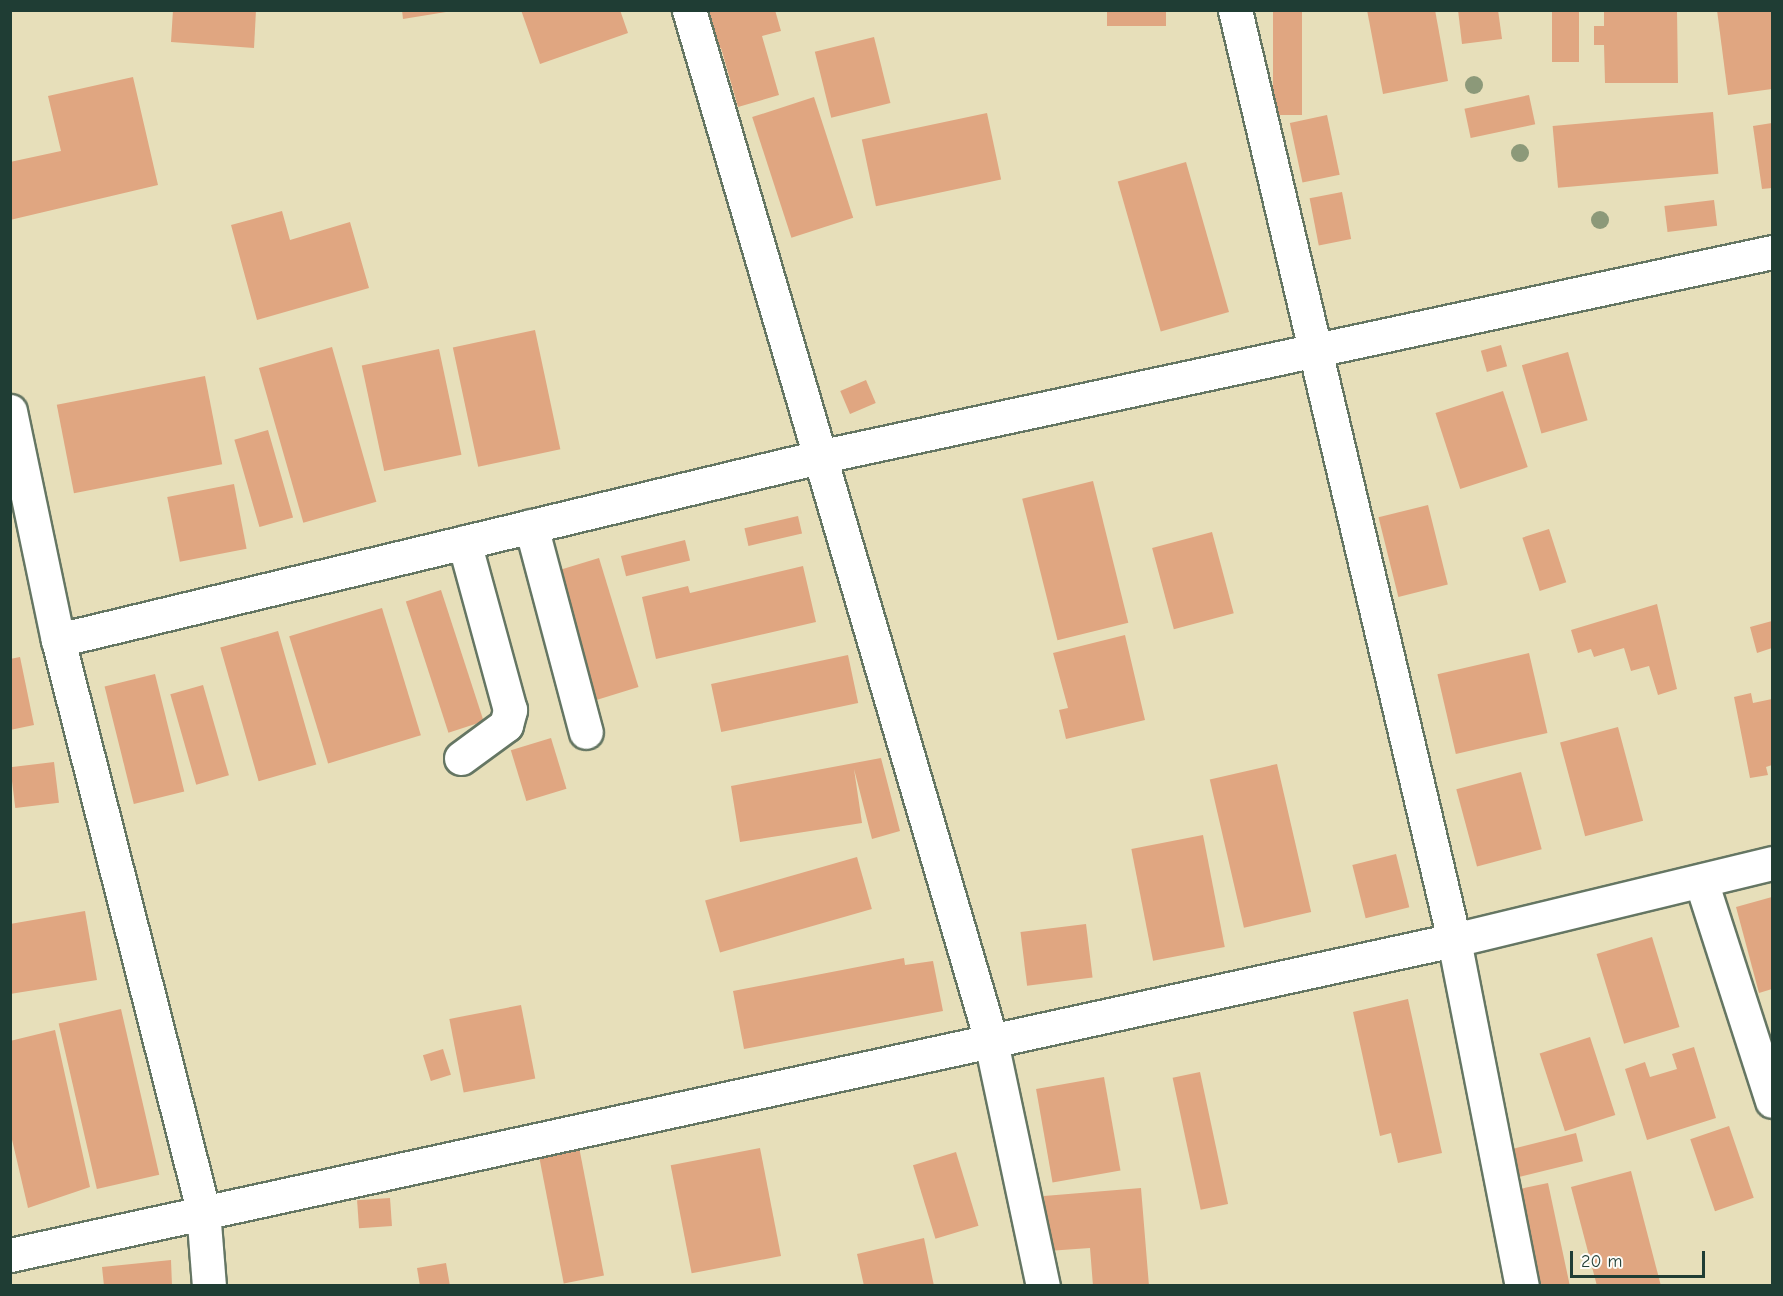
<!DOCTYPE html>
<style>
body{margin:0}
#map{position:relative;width:1783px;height:1296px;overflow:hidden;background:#e7dfba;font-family:"Comic Neue",sans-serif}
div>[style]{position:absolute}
.building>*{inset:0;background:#e0a681;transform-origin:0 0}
.roads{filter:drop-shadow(2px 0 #657663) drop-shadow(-2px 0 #657663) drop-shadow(0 2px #657663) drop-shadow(0 -2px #657663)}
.minor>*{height:33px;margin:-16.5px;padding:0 16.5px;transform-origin:16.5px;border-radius:16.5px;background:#fff}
.trees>*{width:18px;height:18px;margin:-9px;border-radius:50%;background:#8c9979}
span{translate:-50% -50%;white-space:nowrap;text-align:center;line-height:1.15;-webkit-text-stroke:6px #fdfcf7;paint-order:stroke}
.frame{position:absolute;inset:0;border:12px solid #1f3d34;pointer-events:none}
.scale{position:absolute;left:1570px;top:1251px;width:135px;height:27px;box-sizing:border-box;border:3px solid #1f3d34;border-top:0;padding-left:8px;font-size:18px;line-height:21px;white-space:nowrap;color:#1f3d34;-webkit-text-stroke:4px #fdfcf7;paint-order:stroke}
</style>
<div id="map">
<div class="building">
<div style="clip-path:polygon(173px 10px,256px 10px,254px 48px,171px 42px)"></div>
<div style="clip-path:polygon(402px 10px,446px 10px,446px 12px,403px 19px)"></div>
<div style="clip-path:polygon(521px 10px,620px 10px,628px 33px,540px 64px)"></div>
<div style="clip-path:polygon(703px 10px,775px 10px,781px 31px,762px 36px,779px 95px,738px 107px,721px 48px,715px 50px)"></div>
<div style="left:1107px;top:10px;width:59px;height:16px"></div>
<div style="left:1273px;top:10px;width:29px;height:105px"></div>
<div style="clip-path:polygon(1367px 10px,1435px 10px,1448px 81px,1383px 94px)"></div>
<div style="clip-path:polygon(1458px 10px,1498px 10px,1502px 39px,1462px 44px)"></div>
<div style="left:1552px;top:10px;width:27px;height:52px"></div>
<div style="clip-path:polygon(1604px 10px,1677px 10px,1678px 83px,1605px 83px,1604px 45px,1594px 45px,1594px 26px,1604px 26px)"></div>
<div style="clip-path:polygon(1717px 10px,1772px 10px,1772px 89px,1728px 95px)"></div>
<div style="left:874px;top:37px;width:68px;height:61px;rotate:76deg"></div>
<div style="clip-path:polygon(133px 77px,158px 185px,10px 220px,10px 162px,61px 151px,48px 96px)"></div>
<div style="left:1529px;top:95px;width:30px;height:66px;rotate:78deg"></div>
<div style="left:814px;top:97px;width:127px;height:65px;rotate:72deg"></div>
<div style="left:1713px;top:112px;width:62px;height:161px;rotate:85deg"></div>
<div style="left:987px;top:113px;width:68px;height:128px;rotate:78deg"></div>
<div style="left:1327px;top:115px;width:61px;height:38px;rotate:78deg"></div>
<div style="clip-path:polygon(1772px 123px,1772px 188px,1762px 189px,1753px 126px)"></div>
<div style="left:1186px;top:162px;width:156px;height:71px;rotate:74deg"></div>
<div style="left:1342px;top:192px;width:48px;height:33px;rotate:79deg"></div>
<div style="left:1714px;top:200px;width:26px;height:50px;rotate:83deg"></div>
<div style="clip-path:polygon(282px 211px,290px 240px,350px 222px,369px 288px,257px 320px,231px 225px)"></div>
<div style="left:535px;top:330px;width:122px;height:84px;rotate:78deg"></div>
<div style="left:1501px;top:345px;width:22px;height:21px;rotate:74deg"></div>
<div style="left:332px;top:347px;width:161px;height:76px;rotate:74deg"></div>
<div style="left:439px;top:349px;width:108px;height:79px;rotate:78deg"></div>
<div style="left:1568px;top:352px;width:71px;height:48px;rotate:74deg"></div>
<div style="left:205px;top:376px;width:90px;height:151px;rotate:79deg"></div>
<div style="left:866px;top:380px;width:25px;height:28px;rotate:67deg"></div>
<div style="left:1503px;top:391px;width:80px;height:71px;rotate:72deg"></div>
<div style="left:268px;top:430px;width:91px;height:35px;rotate:74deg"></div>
<div style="left:1093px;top:481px;width:146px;height:73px;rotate:76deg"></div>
<div style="left:234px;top:484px;width:66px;height:68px;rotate:79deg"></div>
<div style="left:1428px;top:505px;width:82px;height:51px;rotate:76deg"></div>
<div style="left:798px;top:516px;width:18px;height:55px;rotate:77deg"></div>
<div style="left:1549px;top:529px;width:56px;height:28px;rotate:72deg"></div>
<div style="left:1212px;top:532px;width:84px;height:62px;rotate:75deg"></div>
<div style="left:685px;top:540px;width:21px;height:66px;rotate:76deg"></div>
<div style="left:599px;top:558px;width:135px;height:49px;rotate:73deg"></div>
<div style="clip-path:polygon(803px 566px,816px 622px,656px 659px,642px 597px,688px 586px,690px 593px)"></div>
<div style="left:441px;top:590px;width:138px;height:37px;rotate:72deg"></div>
<div style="clip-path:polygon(1657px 604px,1677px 689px,1658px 695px,1649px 666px,1631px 671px,1624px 648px,1594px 657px,1591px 649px,1578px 653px,1571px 630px)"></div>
<div style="left:382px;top:608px;width:133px;height:97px;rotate:73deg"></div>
<div style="clip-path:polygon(1772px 621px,1772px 648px,1757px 653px,1750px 627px)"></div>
<div style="left:278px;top:631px;width:139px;height:60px;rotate:74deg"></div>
<div style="clip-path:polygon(1125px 635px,1145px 720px,1066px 739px,1059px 710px,1068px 708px,1053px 653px)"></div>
<div style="left:1529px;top:653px;width:82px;height:94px;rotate:77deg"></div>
<div style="left:848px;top:655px;width:49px;height:140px;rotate:78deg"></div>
<div style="clip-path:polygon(20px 657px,34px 725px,10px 730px,10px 659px)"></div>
<div style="left:155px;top:674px;width:121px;height:52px;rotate:76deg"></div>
<div style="left:203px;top:685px;width:94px;height:34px;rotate:74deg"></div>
<div style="clip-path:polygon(1751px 693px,1753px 703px,1772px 699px,1772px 765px,1766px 767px,1768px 775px,1750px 778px,1734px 697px)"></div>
<div style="left:1618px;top:727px;width:97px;height:60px;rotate:75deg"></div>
<div style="left:551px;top:738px;width:53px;height:42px;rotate:73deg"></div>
<div style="clip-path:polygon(881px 758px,900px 831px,872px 839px,854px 769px,862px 823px,740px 842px,731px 786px)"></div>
<div style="left:54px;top:762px;width:41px;height:44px;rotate:83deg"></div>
<div style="left:1277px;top:764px;width:152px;height:69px;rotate:77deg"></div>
<div style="left:1521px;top:772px;width:80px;height:67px;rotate:75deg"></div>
<div style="left:1203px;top:835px;width:114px;height:73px;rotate:79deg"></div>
<div style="left:1396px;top:854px;width:55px;height:45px;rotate:76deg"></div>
<div style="left:857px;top:857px;width:54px;height:158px;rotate:74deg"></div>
<div style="clip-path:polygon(1772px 897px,1772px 989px,1759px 993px,1736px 907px)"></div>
<div style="clip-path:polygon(85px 911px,97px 980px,10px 994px,10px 924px)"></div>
<div style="left:1086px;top:924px;width:54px;height:66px;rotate:83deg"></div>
<div style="left:1652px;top:937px;width:94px;height:58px;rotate:73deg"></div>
<div style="clip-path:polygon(904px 958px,905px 965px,933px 961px,943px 1011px,744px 1049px,733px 991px)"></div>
<div style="clip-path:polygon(1408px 999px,1442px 1153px,1398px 1163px,1391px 1133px,1380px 1136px,1353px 1012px)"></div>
<div style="left:521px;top:1005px;width:75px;height:73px;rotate:79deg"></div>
<div style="left:121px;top:1009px;width:170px;height:64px;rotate:77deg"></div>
<div style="clip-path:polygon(55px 1030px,90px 1187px,28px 1208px,10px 1131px,10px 1041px)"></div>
<div style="left:1590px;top:1037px;width:82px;height:53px;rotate:72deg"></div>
<div style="clip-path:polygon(1694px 1047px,1716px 1118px,1647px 1140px,1625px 1069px,1645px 1062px,1650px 1077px,1677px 1069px,1672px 1054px)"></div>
<div style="left:443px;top:1049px;width:27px;height:21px;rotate:73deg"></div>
<div style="left:1200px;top:1072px;width:135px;height:28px;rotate:78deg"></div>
<div style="left:1104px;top:1077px;width:95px;height:69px;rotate:80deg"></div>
<div style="left:1729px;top:1126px;width:76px;height:41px;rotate:71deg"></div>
<div style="left:1576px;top:1133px;width:29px;height:71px;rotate:76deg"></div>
<div style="left:579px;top:1147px;width:131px;height:41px;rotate:79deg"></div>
<div style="left:760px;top:1148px;width:110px;height:91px;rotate:79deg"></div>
<div style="left:956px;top:1152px;width:77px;height:45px;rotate:73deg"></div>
<div style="clip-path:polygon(1631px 1171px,1661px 1286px,1597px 1286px,1571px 1187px)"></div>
<div style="left:1548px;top:1183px;width:105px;height:31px;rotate:78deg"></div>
<div style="clip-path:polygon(1141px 1188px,1149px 1286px,1093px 1286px,1090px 1248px,1048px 1251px,1044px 1196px)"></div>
<div style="left:390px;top:1198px;width:28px;height:33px;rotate:86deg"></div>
<div style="clip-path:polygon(924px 1238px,934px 1286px,864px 1286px,857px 1254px)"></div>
<div style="clip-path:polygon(171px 1260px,172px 1286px,104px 1286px,102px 1267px)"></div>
<div style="clip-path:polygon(446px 1263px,450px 1286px,420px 1286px,417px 1268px)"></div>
</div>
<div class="roads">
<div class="minor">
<div style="left:689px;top:10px;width:1070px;rotate:73.66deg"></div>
<div style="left:990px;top:1037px;width:255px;rotate:78deg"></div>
<div style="left:1235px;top:10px;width:955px;rotate:76.75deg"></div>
<div style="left:1454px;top:940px;width:353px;rotate:78.9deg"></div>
<div style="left:10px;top:411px;width:234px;rotate:78.2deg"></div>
<div style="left:58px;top:640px;width:588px;rotate:75.73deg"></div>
<div style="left:203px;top:1210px;width:76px;rotate:85.5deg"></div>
<div style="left:531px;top:526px;width:213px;rotate:75.1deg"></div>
<div style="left:58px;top:640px;width:787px;rotate:-13.52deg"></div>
<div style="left:823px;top:456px;width:971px;rotate:-12.13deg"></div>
<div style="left:461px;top:758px;width:56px;rotate:-36.3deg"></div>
<div style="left:506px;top:725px;width:16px;rotate:-75deg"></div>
<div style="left:510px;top:710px;width:174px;rotate:-105.3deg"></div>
<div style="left:1701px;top:881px;width:231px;rotate:72.1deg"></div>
<div style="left:10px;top:1255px;width:1478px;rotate:-12.31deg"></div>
<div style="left:1454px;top:940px;width:327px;rotate:-13.6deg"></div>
</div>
</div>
<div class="trees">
<div style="left:1474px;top:85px"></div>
<div style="left:1520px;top:153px"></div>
<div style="left:1600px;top:220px"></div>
</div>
<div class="frame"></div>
<div class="scale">20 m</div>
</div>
